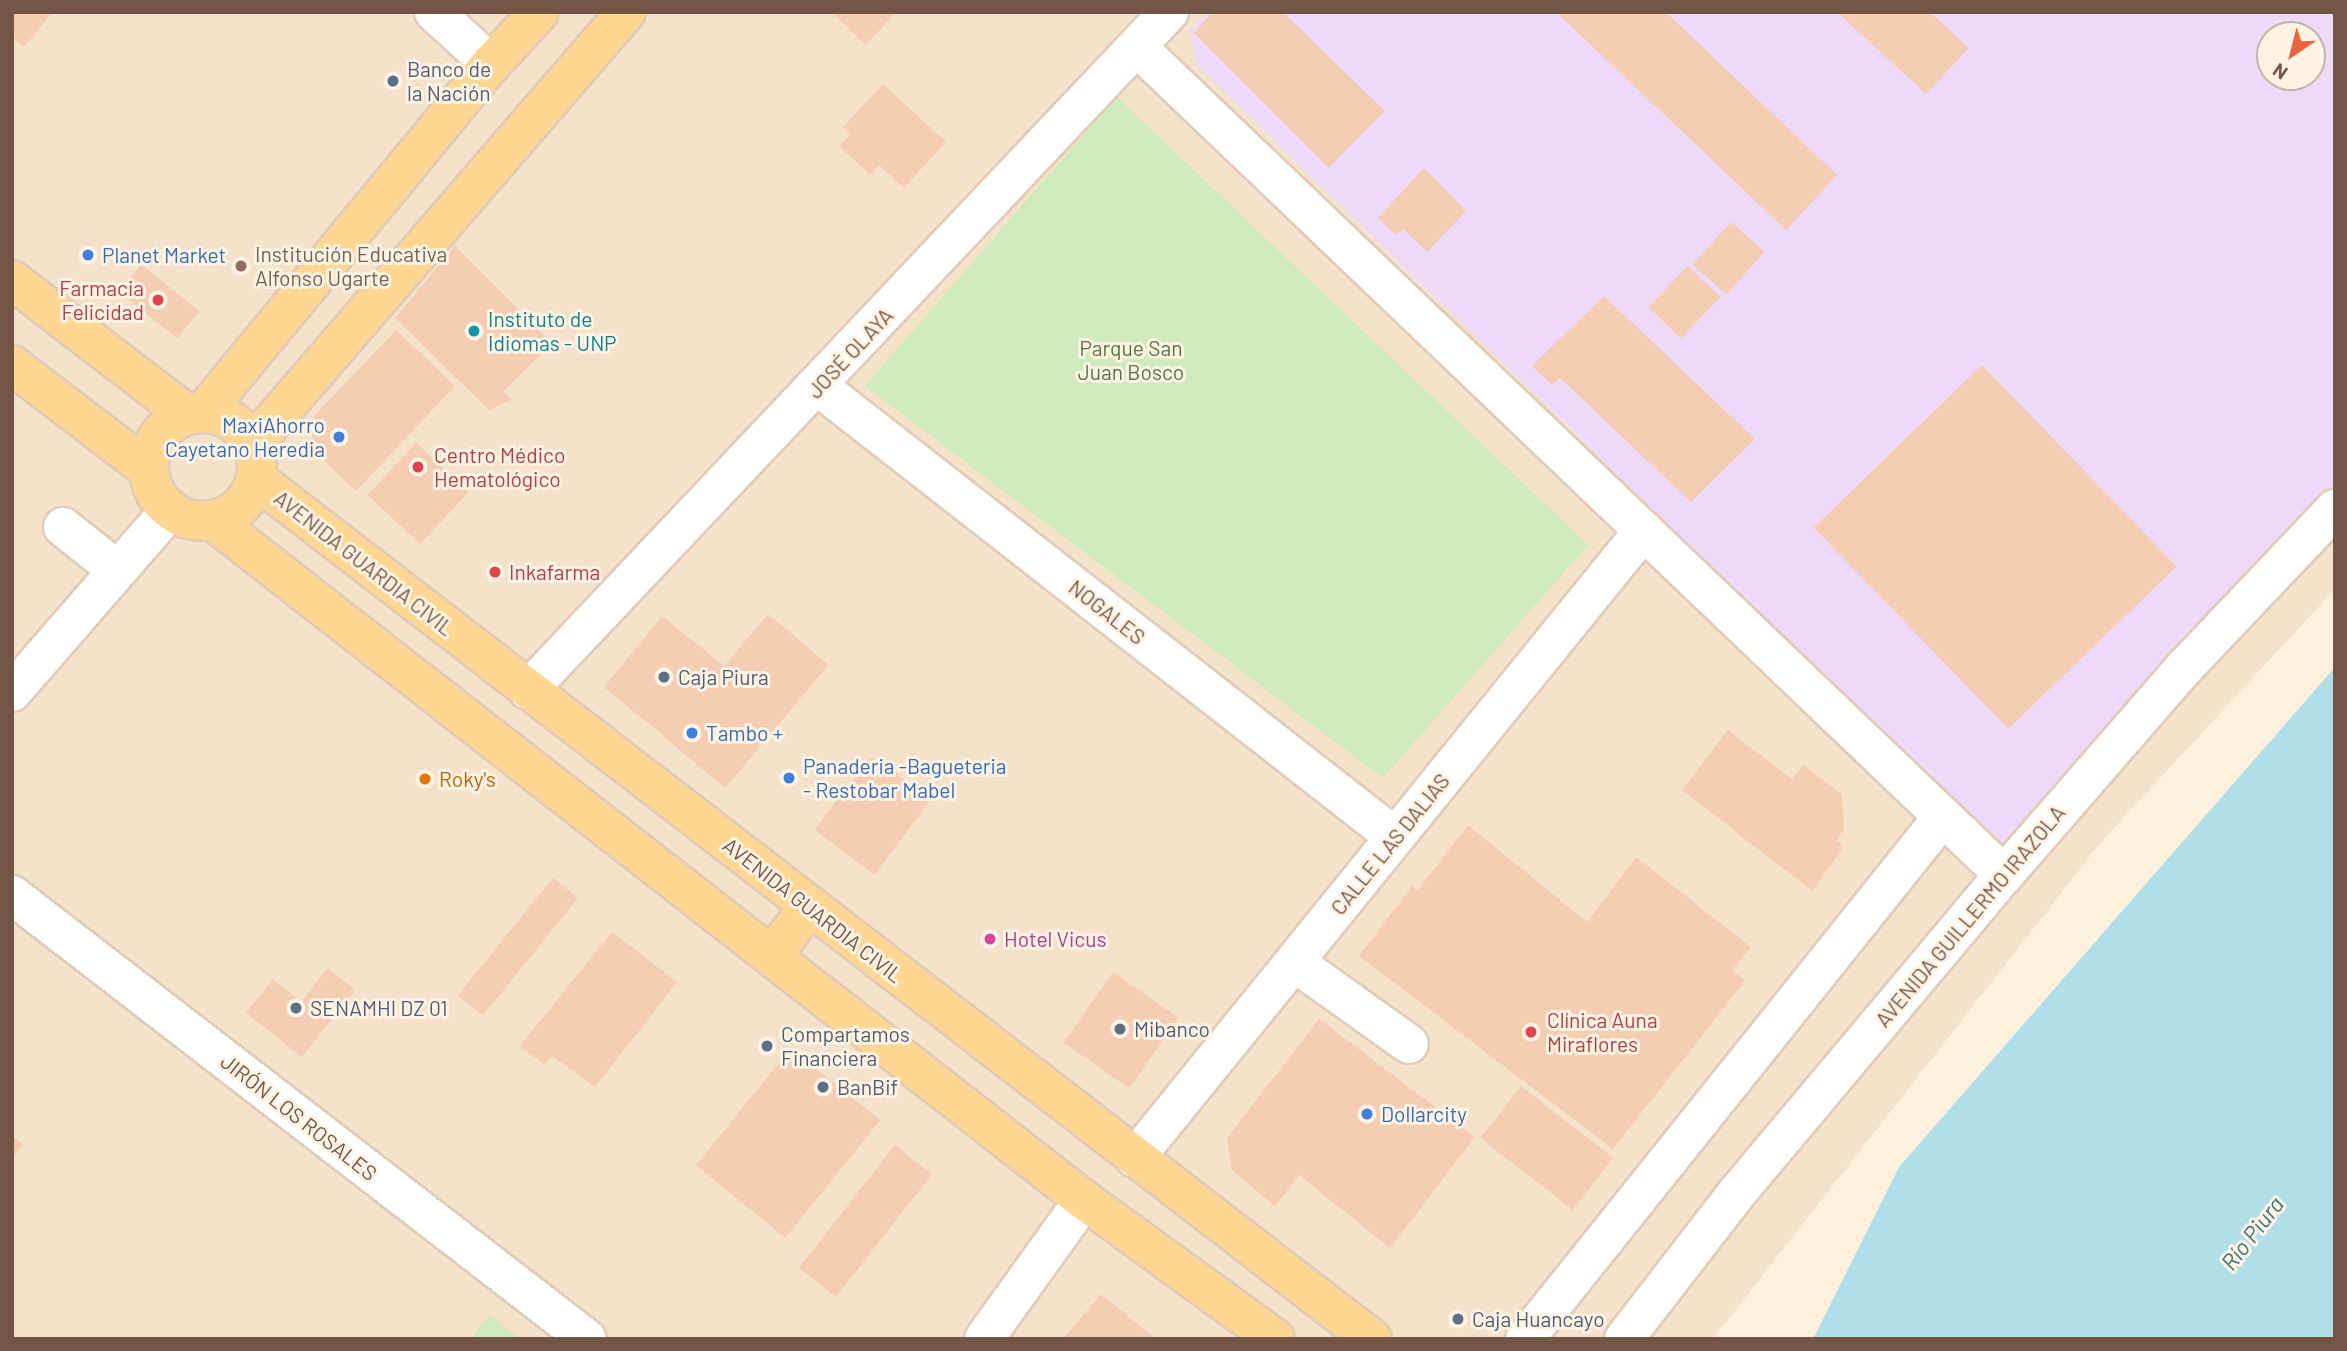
<!DOCTYPE html>
<meta charset="utf-8">
<style>
body{margin:0}
#map{position:relative;width:2347px;height:1351px;overflow:hidden;background:#fdf0dd;font-family:Barlow,sans-serif}
div>[style]{position:absolute}
.residential>*{inset:0;background:#f5e2cb}
.education>*{inset:0;background:#eddaf9}
.green>*{inset:0;background:#cfeabc}
.water>*{inset:0;background:#b1dfe7}
.building>*{inset:0;background:#f4cdb3;transform-origin:0 0}
.roads{filter:drop-shadow(2px 0 #e1ccb9) drop-shadow(-2px 0 #e1ccb9) drop-shadow(0 2px #e1ccb9) drop-shadow(0 -2px #e1ccb9)}
.minor>*{height:38px;margin:-19px;padding:0 19px;transform-origin:19px;border-radius:19px;background:#fff}
.major>*{height:38px;margin:-19px;padding:0 19px;transform-origin:19px;border-radius:19px;background:#ffd692}
.major>.ring{margin:-19px;padding:0;box-sizing:content-box;background:none;border:38px solid #ffd692;border-radius:50%}
.dots>*{width:19px;height:19px;translate:-50% -50%;box-sizing:border-box;border:4px solid #fff4e4;border-radius:50%}
span{translate:-50% -50%;white-space:nowrap;text-align:center;line-height:1.15;-webkit-text-stroke:6px #fff4e4;paint-order:stroke}
.service-label{font-size:21px;color:#4e5e75}
.left{translate:0 -50%;text-align:left}
.education-label{font-size:21px;color:#785e54}
.shop-label{font-size:21px;color:#366cbe}
.right{translate:-100% -50%;text-align:right}
.health-label{font-size:21px;color:#be3a42}
.culture-label{font-size:21px;color:#0d838f}
.park-label{font-size:21px;color:#4f793d}
.street-label{font-size:21px;color:#735545}
.food-label{font-size:21px;color:#c56008}
.hotel-label{font-size:21px;color:#b23c85}
.water-label{font-size:23px;color:#3b7681;font-style:italic}
.frame{position:absolute;inset:0;border:14px solid #735545;pointer-events:none}
.north{position:absolute;left:2256px;top:21px;width:70px;height:70px;box-sizing:border-box;background:#fff4e4;border:2px solid #c7b4a4;border-radius:50%;rotate:215deg;font-size:19px;font-weight:700;line-height:28px;text-align:center;color:#735545}
.north::after{content:'';display:block;margin:auto;width:24px;height:32px;background:#ee623b;clip-path:polygon(50% 0,100% 100%,50% 72%,0 100%)}
</style>
<div id="map">
<div class="residential">
<div style="clip-path:polygon(evenodd,12px 12px,2335px 12px,2335px 589px,2101px 842px,1713px 1339px,12px 1339px,12px 12px,2270px 35px,2312px 35px,2312px 77px,2270px 77px,2270px 35px)"></div>
</div>
<div class="education">
<div style="clip-path:polygon(evenodd,1207px 12px,2335px 12px,2335px 489px,2223px 602px,1999px 847px,1196px 64px,1191px 30px,1207px 12px,2270px 35px,2312px 35px,2312px 77px,2270px 77px,2270px 35px)"></div>
</div>
<div class="green">
<div style="clip-path:polygon(1117px 97px,1588px 545px,1383px 778px,865px 386px)"></div>
<div style="clip-path:polygon(490px 1315px,520px 1339px,471px 1339px)"></div>
</div>
<div class="water">
<div style="clip-path:polygon(2335px 667px,2335px 1339px,1813px 1339px,1899px 1167px)"></div>
</div>
<div class="building">
<div style="clip-path:polygon(12px 12px,53px 12px,24px 47px,12px 37px)"></div>
<div style="clip-path:polygon(831px 12px,896px 12px,866px 45px)"></div>
<div style="clip-path:polygon(1212px 12px,1283px 12px,1385px 111px,1329px 168px,1194px 33px)"></div>
<div style="clip-path:polygon(1556px 12px,1666px 12px,1837px 175px,1786px 230px)"></div>
<div style="clip-path:polygon(1837px 12px,1930px 12px,1969px 48px,1926px 94px)"></div>
<div style="clip-path:polygon(883px 84px,946px 142px,904px 188px,879px 165px,870px 175px,839px 146px,850px 135px,843px 127px)"></div>
<div style="clip-path:polygon(1424px 168px,1466px 211px,1427px 252px,1403px 229px,1396px 235px,1378px 218px)"></div>
<div style="left:1731px;top:222px;width:45px;height:57px;rotate:42deg"></div>
<div style="clip-path:polygon(455px 246px,552px 343px,504px 391px,511px 400px,489px 410px,395px 318px)"></div>
<div style="left:141px;top:264px;width:75px;height:35px;rotate:39deg"></div>
<div style="left:1688px;top:266px;width:45px;height:57px;rotate:44deg"></div>
<div style="clip-path:polygon(1604px 296px,1755px 439px,1691px 502px,1560px 378px,1552px 385px,1532px 366px)"></div>
<div style="clip-path:polygon(396px 330px,455px 386px,356px 491px,311px 449px,315px 415px)"></div>
<div style="left:1982px;top:365px;width:280px;height:234px;rotate:46deg"></div>
<div style="left:416px;top:443px;width:72px;height:71px;rotate:43deg"></div>
<div style="left:768px;top:614px;width:79px;height:161px;rotate:40deg"></div>
<div style="left:662px;top:616px;width:80px;height:92px;rotate:39deg"></div>
<div style="clip-path:polygon(1728px 730px,1792px 779px,1803px 765px,1842px 794px,1844px 829px,1836px 841px,1844px 847px,1812px 891px,1682px 790px)"></div>
<div style="clip-path:polygon(870px 757px,932px 798px,874px 875px,815px 830px,841px 794px,849px 801px,855px 792px,848px 787px)"></div>
<div style="clip-path:polygon(1468px 825px,1587px 922px,1636px 857px,1751px 947px,1732px 970px,1745px 981px,1613px 1149px,1359px 956px,1412px 886px,1418px 890px)"></div>
<div style="left:553px;top:878px;width:32px;height:151px;rotate:39deg"></div>
<div style="clip-path:polygon(612px 932px,677px 982px,595px 1087px,552px 1056px,545px 1065px,520px 1046px)"></div>
<div style="clip-path:polygon(328px 968px,355px 990px,302px 1057px,246px 1013px,273px 979px,301px 1002px)"></div>
<div style="left:1113px;top:972px;width:80px;height:86px;rotate:35deg"></div>
<div style="clip-path:polygon(1319px 1019px,1475px 1137px,1390px 1248px,1299px 1175px,1275px 1206px,1232px 1170px,1227px 1138px)"></div>
<div style="left:791px;top:1048px;width:115px;height:151px;rotate:39deg"></div>
<div style="left:1521px;top:1086px;width:117px;height:66px;rotate:38deg"></div>
<div style="clip-path:polygon(12px 1136px,23px 1145px,12px 1159px)"></div>
<div style="left:895px;top:1145px;width:47px;height:156px;rotate:38deg"></div>
<div style="clip-path:polygon(1101px 1294px,1156px 1339px,1063px 1339px)"></div>
</div>
<div class="roads">
<div class="minor">
<div style="left:434px;top:12px;width:77px;rotate:42.4deg"></div>
<div style="left:1137px;top:47px;width:1199px;rotate:43.68deg"></div>
<div style="left:819px;top:387px;width:731px;rotate:38deg"></div>
<div style="left:63px;top:527px;width:69px;rotate:38.5deg"></div>
<div style="left:528px;top:690px;width:933px;rotate:-46.61deg"></div>
<div style="left:12px;top:692px;width:241px;rotate:-49deg"></div>
<div style="left:12px;top:895px;width:726px;rotate:37.67deg"></div>
<div style="left:1294px;top:962px;width:141px;rotate:35.5deg"></div>
<div style="left:1135px;top:1158px;width:808px;rotate:-50.97deg"></div>
<div style="left:984px;top:1339px;width:171px;rotate:-54.3deg"></div>
<div style="left:1525px;top:1339px;width:667px;rotate:-51.33deg"></div>
<div style="left:1624px;top:1339px;width:183px;rotate:-52.3deg"></div>
<div style="left:1736px;top:1194px;width:417px;rotate:-50deg"></div>
<div style="left:2004px;top:875px;width:276px;rotate:-49deg"></div>
<div style="left:2185px;top:667px;width:218px;rotate:-46.5deg"></div>
</div>
<div class="major">
<div style="left:12px;top:280px;width:222px;rotate:37.5deg"></div>
<div style="left:12px;top:365px;width:171px;rotate:37.4deg"></div>
<div class="ring" style="left:149px;top:413px;width:70px;height:70px"></div>
<div style="left:203px;top:413px;width:452px;rotate:-50.5deg"></div>
<div style="left:491px;top:64px;width:71px;rotate:-47.3deg"></div>
<div style="left:252px;top:445px;width:572px;rotate:-49.18deg"></div>
<div style="left:256px;top:479px;width:1409px;rotate:37.62deg"></div>
<div style="left:212px;top:520px;width:1106px;rotate:37.95deg"></div>
<div style="left:1084px;top:1200px;width:236px;rotate:36deg"></div>
<div style="left:772px;top:957px;width:63px;rotate:-54deg"></div>
</div>
</div>
<div class="dots">
<div style="left:393px;top:81px;background:#5c6f8a"></div>
<div style="left:88px;top:255px;background:#3f7fe0"></div>
<div style="left:241px;top:266px;background:#8d6e63"></div>
<div style="left:158px;top:300px;background:#e0444e"></div>
<div style="left:474px;top:331px;background:#0f9aa8"></div>
<div style="left:339px;top:437px;background:#3f7fe0"></div>
<div style="left:418px;top:467px;background:#e0444e"></div>
<div style="left:495px;top:572px;background:#e0444e"></div>
<div style="left:664px;top:677px;background:#5c6f8a"></div>
<div style="left:692px;top:733px;background:#3f7fe0"></div>
<div style="left:789px;top:778px;background:#3f7fe0"></div>
<div style="left:425px;top:779px;background:#e8710a"></div>
<div style="left:990px;top:939px;background:#d1479c"></div>
<div style="left:296px;top:1008px;background:#5c6f8a"></div>
<div style="left:1120px;top:1029px;background:#5c6f8a"></div>
<div style="left:1531px;top:1032px;background:#e0444e"></div>
<div style="left:767px;top:1046px;background:#5c6f8a"></div>
<div style="left:823px;top:1087px;background:#5c6f8a"></div>
<div style="left:1367px;top:1114px;background:#3f7fe0"></div>
<div style="left:1458px;top:1319px;background:#5c6f8a"></div>
</div>
<div class="service-label">
<span class="left" style="left:407px;top:81px">Banco de<br>la Nación</span>
<span class="left" style="left:678px;top:677px">Caja Piura</span>
<span class="left" style="left:310px;top:1008px">SENAMHI DZ 01</span>
<span class="left" style="left:1134px;top:1029px">Mibanco</span>
<span class="left" style="left:781px;top:1046px">Compartamos<br>Financiera</span>
<span class="left" style="left:837px;top:1087px">BanBif</span>
<span class="left" style="left:1472px;top:1319px">Caja Huancayo</span>
</div>
<div class="education-label">
<span class="left" style="left:255px;top:266px">Institución Educativa<br>Alfonso Ugarte</span>
</div>
<div class="shop-label">
<span class="left" style="left:102px;top:255px">Planet Market</span>
<span class="right" style="left:325px;top:437px">MaxiAhorro<br>Cayetano Heredia</span>
<span class="left" style="left:706px;top:733px">Tambo +</span>
<span class="left" style="left:803px;top:778px">Panaderia -Bagueteria<br>- Restobar Mabel</span>
<span class="left" style="left:1381px;top:1114px">Dollarcity</span>
</div>
<div class="health-label">
<span class="right" style="left:144px;top:300px">Farmacia<br>Felicidad</span>
<span class="left" style="left:434px;top:467px">Centro Médico<br>Hematológico</span>
<span class="left" style="left:509px;top:572px">Inkafarma</span>
<span class="left" style="left:1547px;top:1032px">Clínica Auna<br>Miraflores</span>
</div>
<div class="culture-label">
<span class="left" style="left:488px;top:331px">Instituto de<br>Idiomas - UNP</span>
</div>
<div class="park-label">
<span style="left:1131px;top:360px">Parque San<br>Juan Bosco</span>
</div>
<div class="street-label">
<span style="left:850px;top:353px;rotate:-47deg">JOSÉ OLAYA</span>
<span style="left:364px;top:563px;rotate:38deg">AVENIDA GUARDIA CIVIL</span>
<span style="left:1107px;top:612px;rotate:38deg">NOGALES</span>
<span style="left:1390px;top:844px;rotate:-51deg">CALLE LAS DALIAS</span>
<span style="left:813px;top:910px;rotate:38deg">AVENIDA GUARDIA CIVIL</span>
<span style="left:1970px;top:916px;rotate:-50deg">AVENIDA GUILLERMO IRAZOLA</span>
<span style="left:299px;top:1117px;rotate:38deg">JIRÓN LOS ROSALES</span>
</div>
<div class="food-label">
<span class="left" style="left:439px;top:779px">Roky's</span>
</div>
<div class="hotel-label">
<span class="left" style="left:1004px;top:939px">Hotel Vicus</span>
</div>
<div class="water-label">
<span style="left:2252px;top:1233px;rotate:-52deg">Río Piura</span>
</div>
<div class="frame"></div>
<div class="north">N</div>
</div>
